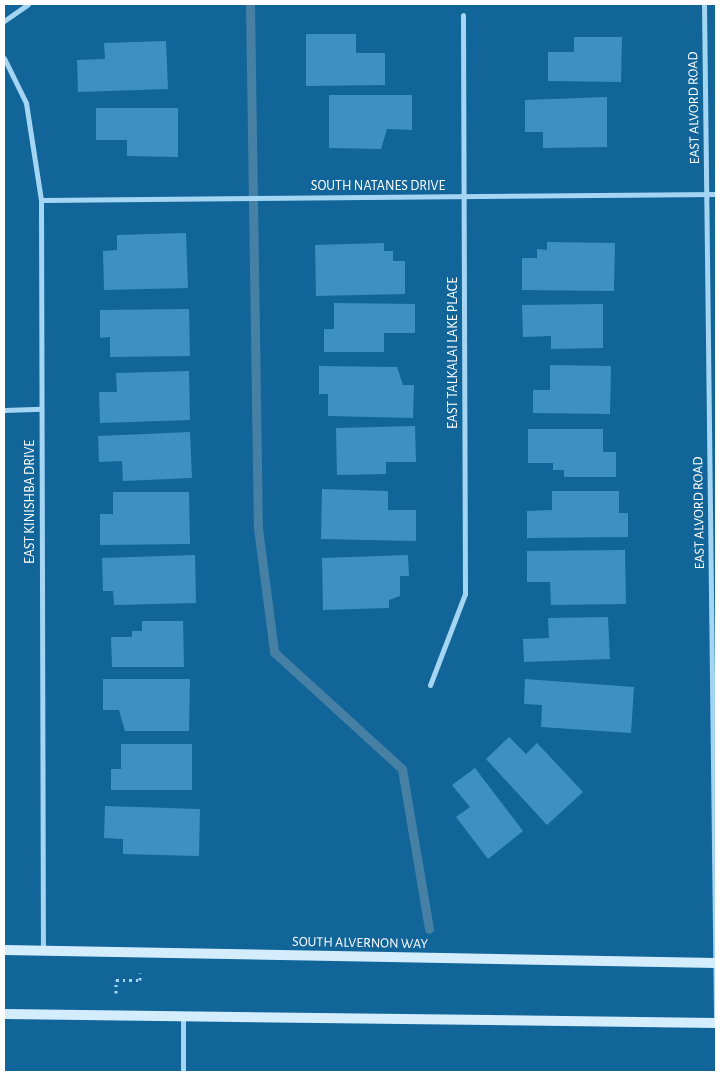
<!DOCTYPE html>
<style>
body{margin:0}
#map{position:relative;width:720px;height:1076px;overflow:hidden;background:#126599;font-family:"Alegreya Sans",sans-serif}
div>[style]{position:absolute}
.stream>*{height:9px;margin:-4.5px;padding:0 4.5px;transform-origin:4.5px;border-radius:4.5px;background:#4780a5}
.building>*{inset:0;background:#3e90c3}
.path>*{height:3px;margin-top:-1.5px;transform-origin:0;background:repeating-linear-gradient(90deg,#a4d6f4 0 2.5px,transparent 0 6.5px)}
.minor>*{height:5px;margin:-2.5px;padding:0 2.5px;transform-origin:2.5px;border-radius:2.5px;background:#a4d6f4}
.secondary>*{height:10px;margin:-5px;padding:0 5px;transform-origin:5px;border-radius:5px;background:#d4edfd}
span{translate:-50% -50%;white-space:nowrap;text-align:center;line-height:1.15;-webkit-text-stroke:4.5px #126599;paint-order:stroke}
.street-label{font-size:14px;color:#fff}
.frame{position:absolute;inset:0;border:5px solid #fff;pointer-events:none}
</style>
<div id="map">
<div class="stream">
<div style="left:250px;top:4px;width:524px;rotate:89.13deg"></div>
<div style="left:258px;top:528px;width:125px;rotate:82.6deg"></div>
<div style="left:274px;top:652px;width:173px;rotate:42.4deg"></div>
<div style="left:402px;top:769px;width:162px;rotate:80.4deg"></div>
</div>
<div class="building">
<div style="clip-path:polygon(306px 34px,356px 34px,356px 53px,385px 53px,385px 85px,306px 86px)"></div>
<div style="clip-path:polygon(574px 37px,622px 37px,621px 82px,548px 81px,548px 52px,574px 52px)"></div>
<div style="clip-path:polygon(166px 41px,168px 89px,78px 92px,77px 60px,105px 59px,104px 43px)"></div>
<div style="clip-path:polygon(329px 95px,412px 95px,412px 130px,387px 129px,381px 149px,329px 148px)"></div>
<div style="clip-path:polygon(607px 97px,607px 147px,543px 148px,543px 132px,525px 132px,525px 100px)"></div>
<div style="clip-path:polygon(96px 108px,178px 108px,178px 157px,127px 156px,127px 140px,96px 140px)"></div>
<div style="clip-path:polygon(186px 233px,188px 288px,104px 290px,103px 251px,117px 250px,117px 235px)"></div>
<div style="clip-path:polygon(547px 242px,615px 243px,614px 291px,522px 290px,522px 258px,537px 258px,537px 249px,547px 250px)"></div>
<div style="clip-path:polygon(384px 243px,384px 251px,393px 251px,393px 261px,405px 261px,405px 294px,316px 296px,315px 245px)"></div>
<div style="clip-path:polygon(334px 303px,415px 304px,415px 333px,384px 333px,384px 352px,324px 352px,324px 329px,334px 329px)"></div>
<div style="clip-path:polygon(603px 304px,603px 348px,551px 349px,551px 336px,523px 337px,522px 305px)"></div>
<div style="clip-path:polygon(189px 309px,190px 356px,110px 357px,110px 337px,100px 338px,100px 310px)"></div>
<div style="clip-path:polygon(550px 365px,611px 366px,610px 414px,533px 413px,533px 390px,550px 390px)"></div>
<div style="clip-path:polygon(319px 366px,397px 367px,403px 385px,414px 385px,413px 418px,328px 416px,328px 394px,319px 394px)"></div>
<div style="clip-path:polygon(189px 371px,190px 420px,100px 423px,99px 392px,117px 392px,116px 373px)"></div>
<div style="clip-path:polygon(415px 426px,416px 462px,386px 462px,386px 474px,337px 475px,336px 428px)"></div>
<div style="clip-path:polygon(528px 429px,603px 429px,603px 452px,616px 452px,616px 477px,564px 477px,564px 470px,553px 470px,553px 463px,528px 463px)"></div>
<div style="clip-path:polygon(190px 432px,192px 478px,123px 481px,122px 461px,99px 462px,98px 436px)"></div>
<div style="clip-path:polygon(322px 489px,388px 491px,388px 510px,416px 510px,416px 541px,321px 539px)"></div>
<div style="clip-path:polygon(552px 491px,619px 491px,619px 513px,628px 513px,628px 537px,527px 538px,527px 511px,552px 510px)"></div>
<div style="clip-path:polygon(113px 492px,189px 492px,190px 544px,100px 545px,100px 514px,113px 514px)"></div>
<div style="clip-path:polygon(625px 550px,626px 604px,551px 605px,550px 582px,527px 582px,527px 551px)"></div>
<div style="clip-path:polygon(195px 555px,196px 603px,114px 605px,113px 591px,103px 591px,102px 558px)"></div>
<div style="clip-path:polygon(408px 555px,409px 576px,400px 576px,400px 596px,389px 600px,389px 608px,323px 610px,322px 558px)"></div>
<div style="clip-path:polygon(608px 617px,610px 659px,524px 662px,523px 639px,549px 638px,548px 618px)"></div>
<div style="clip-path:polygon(142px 621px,183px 621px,184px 667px,112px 667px,111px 637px,132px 637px,132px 631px,142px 631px)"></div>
<div style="clip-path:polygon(103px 679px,190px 679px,189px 731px,125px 731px,119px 710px,103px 710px)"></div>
<div style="clip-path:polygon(525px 679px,634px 687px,631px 733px,541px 727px,542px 705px,524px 704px)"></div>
<div style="clip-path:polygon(509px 737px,526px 754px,537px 743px,583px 792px,547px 825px,486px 759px)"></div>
<div style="clip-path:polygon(121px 744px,192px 744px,192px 790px,111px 790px,111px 769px,121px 769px)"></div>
<div style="clip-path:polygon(475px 768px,523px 831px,488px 859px,456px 817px,470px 807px,452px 785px)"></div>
<div style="clip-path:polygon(105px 806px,200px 809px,199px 856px,123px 854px,123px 839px,104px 838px)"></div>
</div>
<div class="path">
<div style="left:116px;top:993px;width:13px;rotate:-90deg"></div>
<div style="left:116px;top:980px;width:24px"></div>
<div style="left:140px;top:980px;width:7px;rotate:-90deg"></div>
</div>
<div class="minor">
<div style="left:704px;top:4px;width:1018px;rotate:89.32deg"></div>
<div style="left:4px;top:21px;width:29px;rotate:-35deg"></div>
<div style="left:4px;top:58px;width:50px;rotate:63.9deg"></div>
<div style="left:26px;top:103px;width:98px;rotate:81.2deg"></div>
<div style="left:41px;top:200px;width:751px;rotate:89.85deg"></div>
<div style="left:41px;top:200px;width:675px;rotate:-0.51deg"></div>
<div style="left:4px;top:410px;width:37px;rotate:-2deg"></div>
<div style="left:430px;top:685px;width:97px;rotate:-69deg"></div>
<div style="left:465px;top:594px;width:579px;rotate:-90.2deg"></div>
<div style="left:183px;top:1016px;width:56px;rotate:90deg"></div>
</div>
<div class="secondary">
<div style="left:4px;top:950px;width:712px;rotate:1.05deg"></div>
<div style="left:4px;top:1014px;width:712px;rotate:0.72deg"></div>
</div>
<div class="street-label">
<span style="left:694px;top:108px;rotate:-91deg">EAST ALVORD ROAD</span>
<span style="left:378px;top:186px">SOUTH NATANES DRIVE</span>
<span style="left:453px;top:353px;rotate:-90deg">EAST TALKALAI LAKE PLACE</span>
<span style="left:30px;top:502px;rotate:-90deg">EAST KINISHBA DRIVE</span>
<span style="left:699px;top:513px;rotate:-91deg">EAST ALVORD ROAD</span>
<span style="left:360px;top:943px;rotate:1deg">SOUTH ALVERNON WAY</span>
</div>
<div class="frame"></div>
</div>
